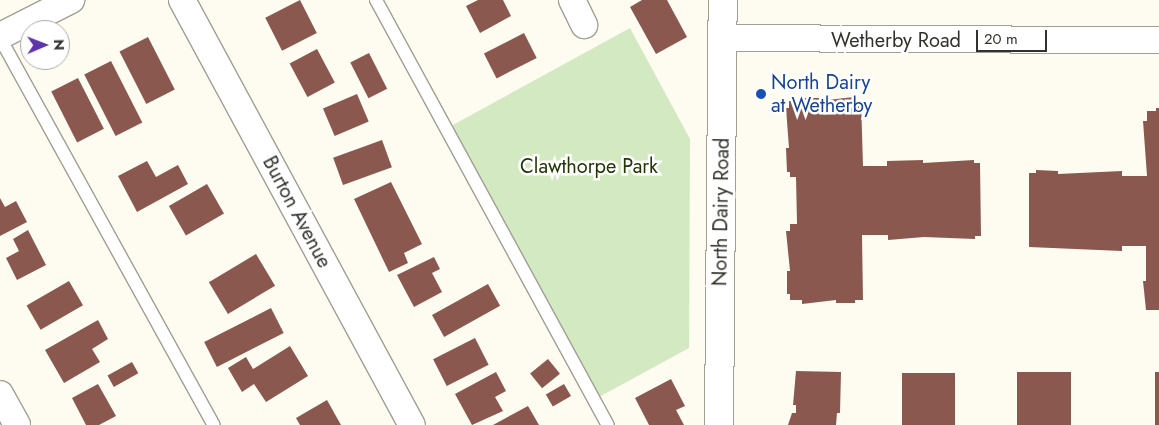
<!DOCTYPE html>
<style>
body{margin:0}
#map{position:relative;width:1159px;height:425px;overflow:hidden;background:#fefbf0;font-family:Jost,sans-serif}
div>[style]{position:absolute}
.green>*{inset:0;background:#d3e9c1}
.building>*{inset:0;background:#8a584f;transform-origin:0 0}
.roads{filter:drop-shadow(1px 0 #a19f94) drop-shadow(-1px 0 #a19f94) drop-shadow(0 1px #a19f94) drop-shadow(0 -1px #a19f94)}
.service>*{height:12px;margin:-6px;padding:0 6px;transform-origin:6px;border-radius:6px;background:#fff}
.minor>*{height:26px;margin:-13px;padding:0 13px;transform-origin:13px;border-radius:13px;background:#fff}
.tertiary>*{height:28px;margin:-14px;padding:0 14px;transform-origin:14px;border-radius:14px;background:#fff}
.dots>*{width:14px;height:14px;translate:-50% -50%;box-sizing:border-box;border:2px solid #fff;border-radius:50%}
span{translate:-50% -50%;white-space:nowrap;text-align:center;line-height:1.15;-webkit-text-stroke:5px #fff;paint-order:stroke}
.street-label{font-size:20px;color:#32312d}
.transit-label{font-size:20px;color:#164399}
.left{translate:0 -50%;text-align:left}
.park-label{font-size:20px;color:#203604}
.north{position:absolute;left:20px;top:20px;width:50px;height:50px;box-sizing:border-box;background:#fff;border:1px solid #adadab;border-radius:50%;rotate:89deg;font-size:14px;font-weight:700;line-height:20px;text-align:center;color:#32312d}
.north::after{content:'';display:block;margin:auto;width:18px;height:22px;background:#5e35ad;clip-path:polygon(50% 0,100% 100%,50% 72%,0 100%)}
.scale{position:absolute;left:976px;top:30px;width:71px;height:22px;box-sizing:border-box;border:2px solid #32312d;border-top:0;padding-left:6px;font-size:15px;line-height:18px;white-space:nowrap;color:#32312d;-webkit-text-stroke:4px #fff;paint-order:stroke}
</style>
<div id="map">
<div class="green">
<div style="clip-path:polygon(630px 28px,690px 139px,689px 348px,599px 397px,451px 126px)"></div>
</div>
<div class="building">
<div style="left:300px;top:0;width:37px;height:39px;rotate:63deg"></div>
<div style="clip-path:polygon(478px 0,503px 0,511px 16px,480px 33px,466px 6px)"></div>
<div style="clip-path:polygon(642px 0,667px 0,687px 37px,656px 54px,630px 7px)"></div>
<div style="left:524px;top:33px;width:28px;height:45px;rotate:63deg"></div>
<div style="left:148px;top:37px;width:59px;height:32px;rotate:63deg"></div>
<div style="left:317px;top:49px;width:38px;height:31px;rotate:62deg"></div>
<div style="left:369px;top:53px;width:40px;height:21px;rotate:63deg"></div>
<div style="left:111px;top:61px;width:69px;height:30px;rotate:63deg"></div>
<div style="left:78px;top:78px;width:57px;height:30px;rotate:63deg"></div>
<div style="left:357px;top:94px;width:30px;height:37px;rotate:67deg"></div>
<div style="clip-path:polygon(854px 97px,854px 101px,861px 100px,863px 166px,887px 166px,887px 161px,923px 160px,923px 163px,974px 160px,974px 163px,980px 163px,981px 236px,975px 236px,975px 239px,924px 237px,888px 240px,888px 235px,862px 235px,863px 300px,855px 300px,855px 303px,836px 303px,836px 300px,802px 304px,802px 300px,790px 300px,790px 294px,787px 294px,787px 271px,790px 271px,786px 231px,790px 231px,790px 224px,797px 224px,796px 177px,790px 177px,790px 172px,787px 172px,786px 148px,789px 148px,786px 108px,789px 108px,789px 101px,801px 101px,800px 98px,819px 98px,819px 101px)"></div>
<div style="clip-path:polygon(1156px 108px,1159px 108px,1159px 310px,1146px 310px,1143px 281px,1146px 281px,1146px 246px,1122px 246px,1122px 251px,1029px 247px,1029px 173px,1036px 173px,1036px 170px,1058px 171px,1058px 174px,1122px 171px,1122px 176px,1147px 176px,1143px 121px,1147px 121px,1147px 111px,1156px 111px)"></div>
<div style="left:382px;top:140px;width:29px;height:52px;rotate:70deg"></div>
<div style="clip-path:polygon(147px 161px,156px 177px,178px 165px,188px 184px,137px 212px,118px 176px)"></div>
<div style="clip-path:polygon(391px 182px,422px 244px,404px 253px,408px 263px,389px 272px,354px 199px)"></div>
<div style="left:207px;top:184px;width:34px;height:44px;rotate:60deg"></div>
<div style="clip-path:polygon(0 198px,5px 207px,16px 201px,27px 222px,0 236px)"></div>
<div style="clip-path:polygon(28px 230px,46px 265px,17px 280px,6px 258px,19px 251px,13px 239px)"></div>
<div style="left:256px;top:254px;width:37px;height:55px;rotate:59deg"></div>
<div style="clip-path:polygon(434px 257px,440px 269px,432px 273px,442px 292px,414px 307px,397px 275px)"></div>
<div style="left:69px;top:281px;width:28px;height:49px;rotate:60deg"></div>
<div style="left:488px;top:284px;width:25px;height:64px;rotate:61deg"></div>
<div style="left:271px;top:308px;width:28px;height:75px;rotate:63deg"></div>
<div style="clip-path:polygon(98px 320px,108px 339px,92px 349px,100px 362px,64px 383px,45px 350px)"></div>
<div style="left:475px;top:338px;width:30px;height:47px;rotate:63deg"></div>
<div style="clip-path:polygon(290px 346px,308px 376px,266px 402px,254px 384px,242px 392px,228px 368px,246px 357px,253px 369px)"></div>
<div style="left:548px;top:359px;width:19px;height:23px;rotate:51deg"></div>
<div style="left:132px;top:362px;width:13px;height:28px;rotate:61deg"></div>
<div style="clip-path:polygon(796px 371px,841px 372px,840px 413px,837px 413px,836px 425px,788px 425px,792px 413px,796px 413px,796px 405px,793px 405px)"></div>
<div style="clip-path:polygon(496px 372px,506px 391px,495px 397px,503px 411px,472px 425px,455px 394px)"></div>
<div style="left:1071px;top:372px;width:53px;height:54px;rotate:90deg"></div>
<div style="left:1155px;top:372px;width:4px;height:53px"></div>
<div style="left:902px;top:373px;width:53px;height:52px"></div>
<div style="clip-path:polygon(671px 379px,685px 406px,676px 410px,684px 425px,649px 425px,635px 398px)"></div>
<div style="clip-path:polygon(98px 384px,116px 416px,99px 425px,86px 425px,72px 398px)"></div>
<div style="left:564px;top:384px;width:14px;height:21px;rotate:60deg"></div>
<div style="clip-path:polygon(327px 400px,341px 425px,300px 425px,296px 418px)"></div>
<div style="clip-path:polygon(528px 406px,539px 425px,493px 425px)"></div>
</div>
<div class="roads">
<div class="service">
<div style="left:376px;top:0;width:484px;rotate:61.4deg"></div>
<div style="left:0;top:38px;width:442px;rotate:61.1deg"></div>
</div>
<div class="minor">
<div style="left:182px;top:0;width:483px;rotate:61.6deg"></div>
<div style="left:572px;top:0;width:28px;rotate:64deg"></div>
<div style="left:0;top:36px;width:80px;rotate:-26.9deg"></div>
<div style="left:723px;top:38px;width:436px;rotate:0.3deg"></div>
<div style="left:0;top:394px;width:35px;rotate:61deg"></div>
</div>
<div class="tertiary">
<div style="left:719px;top:425px;width:425px;rotate:-89.5deg"></div>
</div>
</div>
<div class="dots">
<div style="left:761px;top:94px;background:#1a4fb4"></div>
</div>
<div class="street-label">
<span style="left:896px;top:40px">Wetherby Road</span>
<span style="left:297px;top:212px;rotate:62deg">Burton Avenue</span>
<span style="left:721px;top:212px;rotate:-89deg">North Dairy Road</span>
</div>
<div class="transit-label">
<span class="left" style="left:771px;top:94px">North Dairy<br>at Wetherby</span>
</div>
<div class="park-label">
<span style="left:589px;top:166px">Clawthorpe Park</span>
</div>
<div class="north">N</div>
<div class="scale">20 m</div>
</div>
